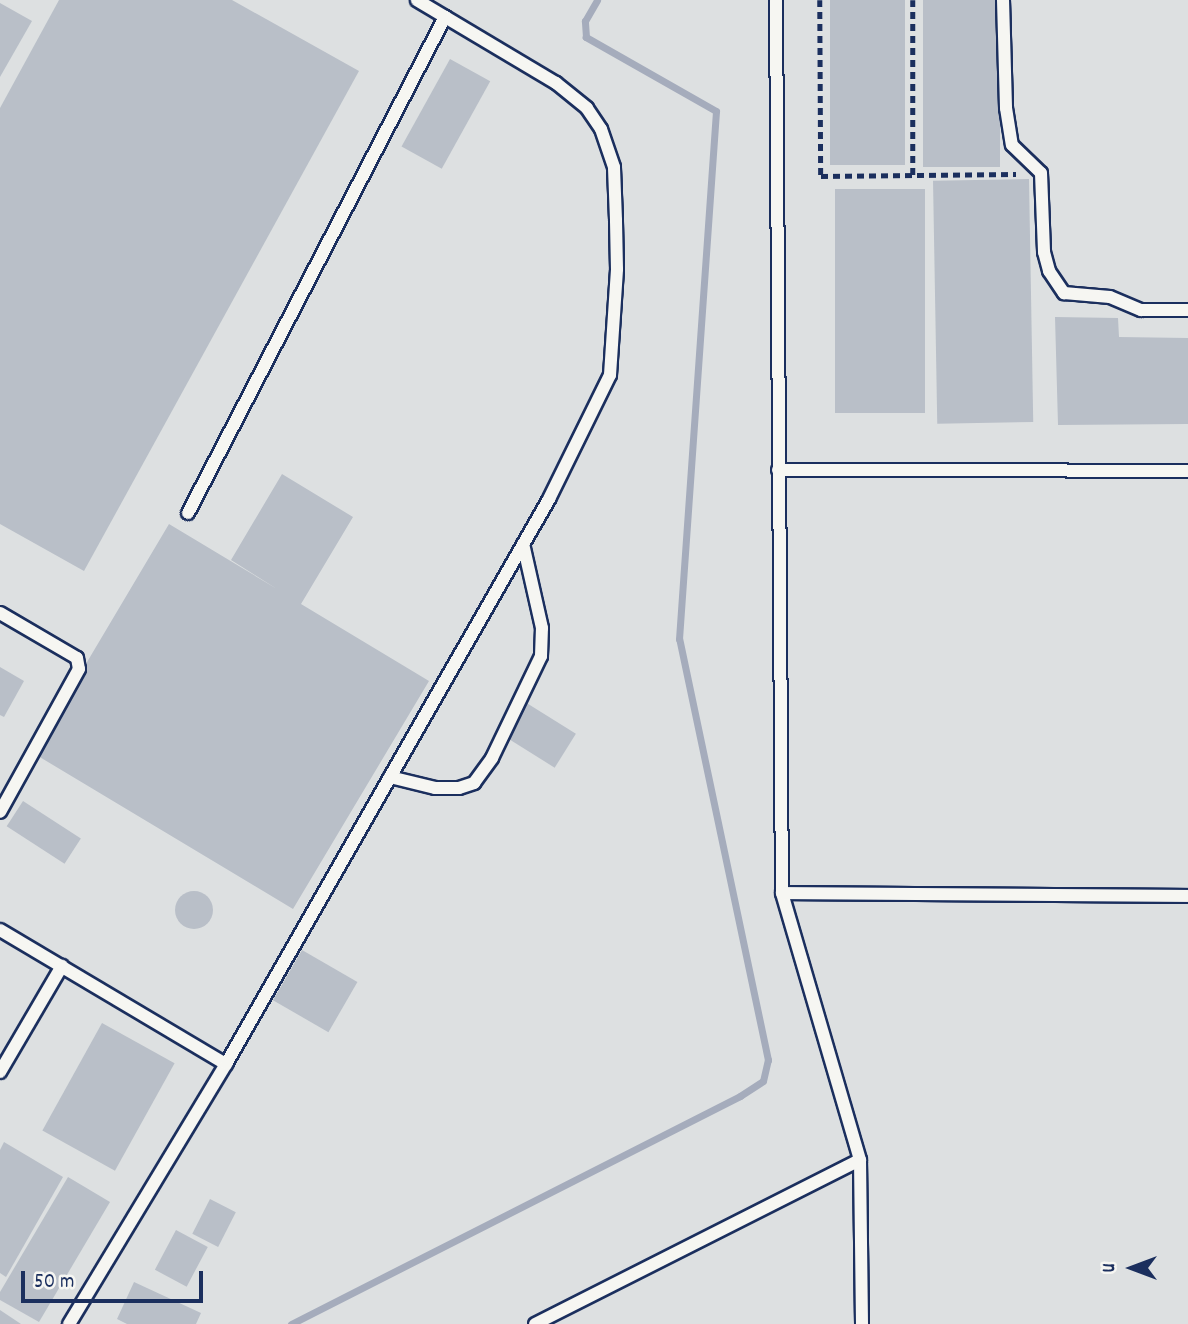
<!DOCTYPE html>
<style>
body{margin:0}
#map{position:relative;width:1188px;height:1324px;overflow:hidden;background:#edeeec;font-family:Dekko,sans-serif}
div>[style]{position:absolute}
.built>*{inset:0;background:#dde0e1;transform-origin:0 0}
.stream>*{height:7px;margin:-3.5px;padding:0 3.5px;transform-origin:3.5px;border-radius:3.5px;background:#a5acbc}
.building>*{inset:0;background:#b9bfc8;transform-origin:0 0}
.round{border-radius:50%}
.path>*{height:4.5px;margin-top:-2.25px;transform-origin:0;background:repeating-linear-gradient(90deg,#1b2f5e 0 7px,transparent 0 12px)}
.roads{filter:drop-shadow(2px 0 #1b2f5e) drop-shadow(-2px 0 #1b2f5e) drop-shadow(0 2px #1b2f5e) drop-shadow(0 -2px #1b2f5e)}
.service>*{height:12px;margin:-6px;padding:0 6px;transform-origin:6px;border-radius:6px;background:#f6f6f2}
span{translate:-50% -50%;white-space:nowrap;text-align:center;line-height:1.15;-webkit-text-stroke:5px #f6f6f2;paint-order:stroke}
.north{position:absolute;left:1097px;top:1233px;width:70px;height:70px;-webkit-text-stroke:5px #f6f6f2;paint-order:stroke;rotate:270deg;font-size:19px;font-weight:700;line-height:28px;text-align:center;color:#1b2f5e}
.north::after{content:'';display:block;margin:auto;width:24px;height:32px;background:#1b2f5e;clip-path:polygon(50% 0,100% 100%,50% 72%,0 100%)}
.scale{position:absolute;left:21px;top:1271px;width:182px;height:32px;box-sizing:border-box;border:4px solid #1b2f5e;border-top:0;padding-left:9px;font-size:21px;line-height:24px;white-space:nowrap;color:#1b2f5e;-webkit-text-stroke:5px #f6f6f2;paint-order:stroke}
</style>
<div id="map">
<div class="built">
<div style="left:0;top:0;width:1188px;height:1324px"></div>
</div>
<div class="stream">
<div style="left:291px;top:1324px;width:504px;rotate:-26.92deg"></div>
<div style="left:740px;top:1096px;width:27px;rotate:-33deg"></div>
<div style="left:763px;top:1081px;width:22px;rotate:-77deg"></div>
<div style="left:768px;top:1060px;width:430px;rotate:-101.9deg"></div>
<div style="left:679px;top:639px;width:529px;rotate:-85.99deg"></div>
<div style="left:716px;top:111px;width:150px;rotate:-150.4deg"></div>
<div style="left:586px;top:37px;width:16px;rotate:-94deg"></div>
<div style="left:585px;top:21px;width:24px;rotate:-60deg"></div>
</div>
<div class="building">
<div style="clip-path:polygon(59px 0,232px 0,359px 71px,84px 571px,0 524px,0 108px)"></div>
<div style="left:830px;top:0;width:75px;height:165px"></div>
<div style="left:923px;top:0;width:77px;height:167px"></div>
<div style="clip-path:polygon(0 3px,32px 21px,0 77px)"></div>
<div style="left:450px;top:59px;width:46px;height:100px;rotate:29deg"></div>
<div style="left:1029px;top:179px;width:243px;height:96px;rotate:89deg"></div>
<div style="left:925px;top:189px;width:224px;height:90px;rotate:90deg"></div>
<div style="clip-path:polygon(1055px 317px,1118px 318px,1119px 337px,1188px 338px,1188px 424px,1058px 425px)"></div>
<div style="clip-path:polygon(282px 474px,353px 517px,301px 604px,429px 681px,293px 909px,33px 753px,169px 524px,277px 589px,231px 560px)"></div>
<div style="clip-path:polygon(0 667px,24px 681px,4px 717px,0 715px)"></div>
<div style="left:525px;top:702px;width:60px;height:40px;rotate:32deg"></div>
<div style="left:23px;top:801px;width:69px;height:30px;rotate:33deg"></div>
<div class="round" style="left:175px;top:891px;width:38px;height:38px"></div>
<div style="left:302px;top:950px;width:64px;height:58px;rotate:30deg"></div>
<div style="left:102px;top:1023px;width:83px;height:123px;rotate:29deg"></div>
<div style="clip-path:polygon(4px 1142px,63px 1177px,6px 1277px,0 1273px,0 1150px)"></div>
<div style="clip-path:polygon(68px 1177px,110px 1202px,39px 1322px,0 1300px,0 1292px)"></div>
<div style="left:210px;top:1199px;width:29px;height:39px;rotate:27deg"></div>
<div style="left:176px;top:1230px;width:36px;height:45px;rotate:28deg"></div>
<div style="clip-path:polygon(134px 1282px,201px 1313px,196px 1324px,127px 1324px,117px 1319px)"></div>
<div style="clip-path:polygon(0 1310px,21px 1324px,0 1324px)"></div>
</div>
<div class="path">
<div style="left:820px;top:0;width:176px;rotate:89.7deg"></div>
<div style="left:821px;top:176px;width:195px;rotate:-0.6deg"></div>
<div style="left:913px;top:0;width:175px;rotate:90deg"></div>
</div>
<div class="roads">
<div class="service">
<div style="left:776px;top:0;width:893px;rotate:89.62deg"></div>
<div style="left:782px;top:893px;width:278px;rotate:73.7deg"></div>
<div style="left:860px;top:1160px;width:164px;rotate:89.3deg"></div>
<div style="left:1003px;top:0;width:108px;rotate:88.4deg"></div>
<div style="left:1006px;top:108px;width:37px;rotate:81deg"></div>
<div style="left:1012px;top:145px;width:40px;rotate:44deg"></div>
<div style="left:1041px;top:173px;width:79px;rotate:87.8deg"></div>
<div style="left:1044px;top:252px;width:20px;rotate:75deg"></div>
<div style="left:1049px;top:271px;width:27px;rotate:56deg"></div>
<div style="left:1064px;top:293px;width:46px;rotate:5deg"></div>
<div style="left:1110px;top:297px;width:34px;rotate:23deg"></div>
<div style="left:1141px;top:310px;width:47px"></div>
<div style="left:778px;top:470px;width:410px;rotate:0.1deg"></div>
<div style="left:188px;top:513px;width:559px;rotate:-62.61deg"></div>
<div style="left:0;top:613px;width:89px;rotate:30.3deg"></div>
<div style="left:77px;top:658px;width:11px;rotate:80deg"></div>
<div style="left:79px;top:669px;width:163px;rotate:118.9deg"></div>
<div style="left:390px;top:777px;width:46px;rotate:13.7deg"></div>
<div style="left:435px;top:788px;width:24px"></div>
<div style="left:459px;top:788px;width:16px;rotate:-18deg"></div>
<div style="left:474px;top:783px;width:31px;rotate:-54deg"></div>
<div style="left:492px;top:758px;width:113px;rotate:-64.3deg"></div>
<div style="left:541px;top:656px;width:28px;rotate:-88deg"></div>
<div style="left:542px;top:628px;width:86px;rotate:-102.7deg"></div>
<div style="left:782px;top:893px;width:406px;rotate:0.4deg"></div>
<div style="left:0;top:930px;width:263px;rotate:30.7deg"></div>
<div style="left:226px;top:1064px;width:304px;rotate:121.1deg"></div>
<div style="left:226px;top:1064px;width:651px;rotate:-60.24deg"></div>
<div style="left:549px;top:499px;width:138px;rotate:-63.8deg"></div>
<div style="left:610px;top:375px;width:106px;rotate:-86.2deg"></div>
<div style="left:617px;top:269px;width:49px;rotate:-91.2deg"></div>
<div style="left:616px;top:220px;width:53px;rotate:-92.2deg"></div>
<div style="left:614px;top:167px;width:40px;rotate:-108.9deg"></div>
<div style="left:601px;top:129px;width:25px;rotate:-124deg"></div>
<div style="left:587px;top:108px;width:40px;rotate:-141deg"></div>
<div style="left:556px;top:83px;width:162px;rotate:-149.2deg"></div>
<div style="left:0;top:1072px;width:123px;rotate:-59.7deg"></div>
<div style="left:535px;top:1324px;width:364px;rotate:-26.8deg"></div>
</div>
</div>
<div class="north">U</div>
<div class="scale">50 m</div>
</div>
